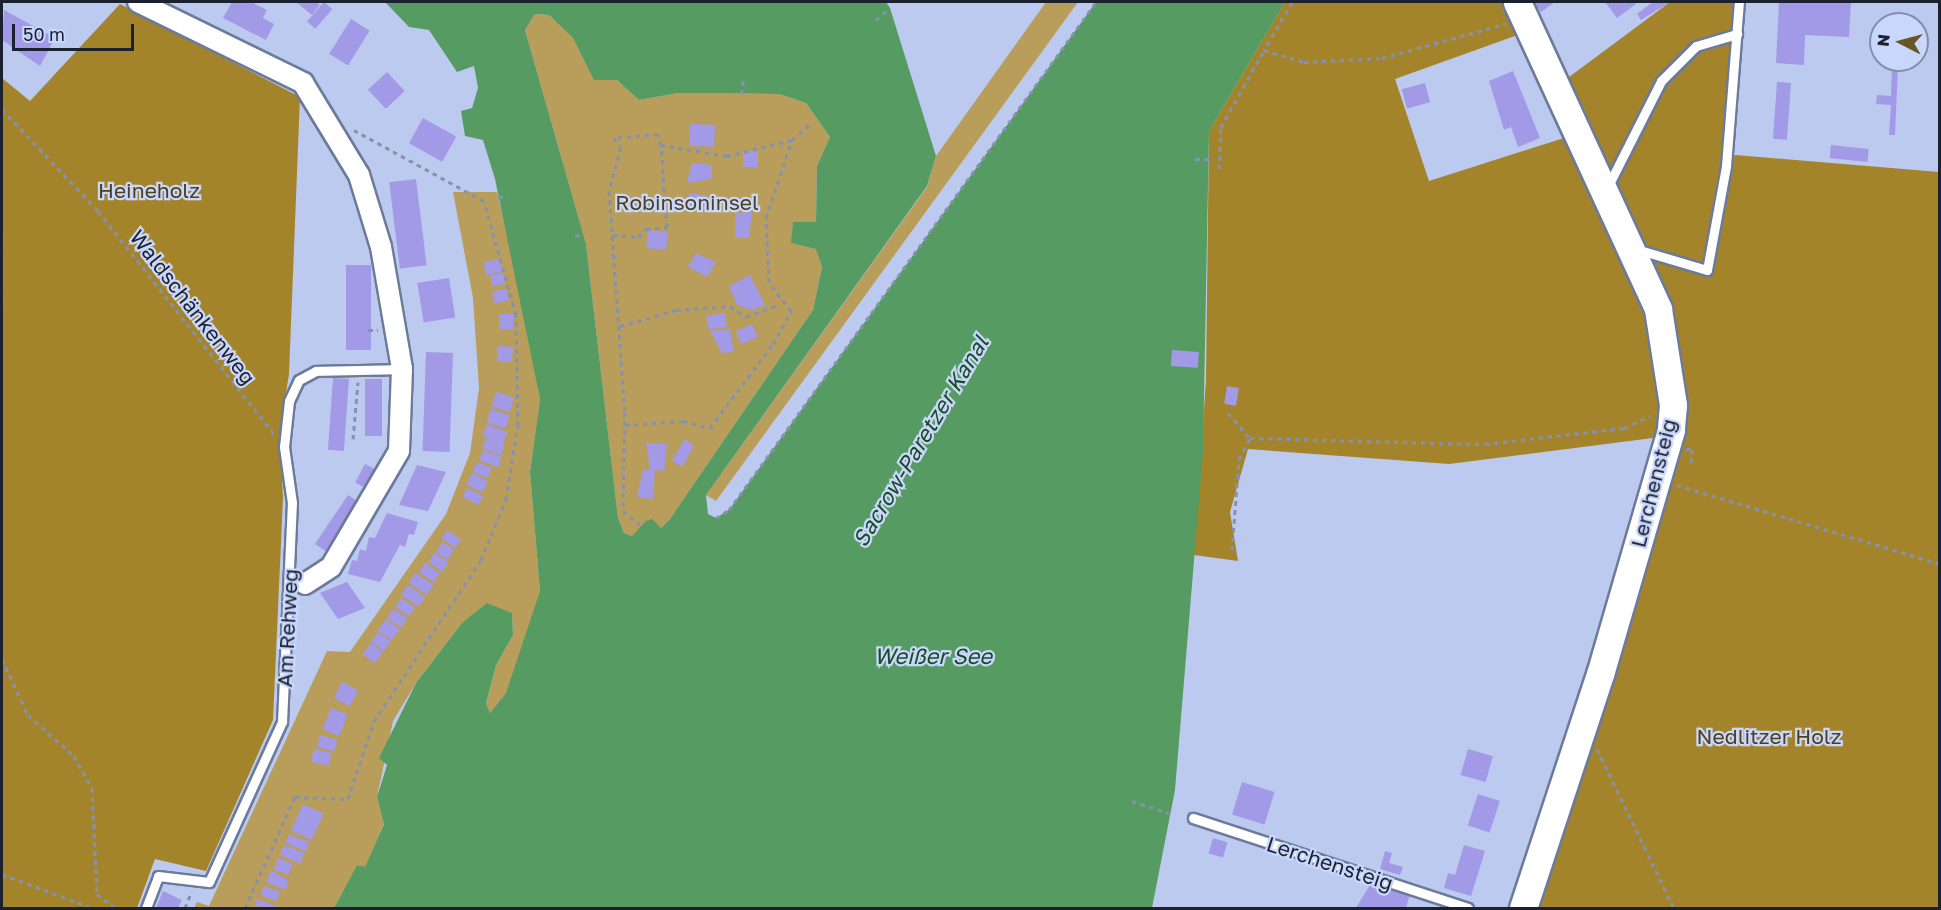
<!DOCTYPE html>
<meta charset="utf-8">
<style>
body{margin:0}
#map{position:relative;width:1941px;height:910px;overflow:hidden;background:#bccaf0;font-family:"Golos Text",sans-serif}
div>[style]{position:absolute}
.green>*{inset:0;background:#b89d5b}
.forest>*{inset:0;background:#a4842a}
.water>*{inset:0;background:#569c62}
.building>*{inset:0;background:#a299e7;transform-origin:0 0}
.path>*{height:3px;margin-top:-1.5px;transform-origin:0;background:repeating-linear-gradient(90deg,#8691af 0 4.5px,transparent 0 9px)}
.roads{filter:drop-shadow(2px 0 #6c7a9b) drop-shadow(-2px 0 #6c7a9b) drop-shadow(0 2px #6c7a9b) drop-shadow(0 -2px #6c7a9b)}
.lane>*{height:9px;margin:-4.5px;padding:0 4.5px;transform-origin:4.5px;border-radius:4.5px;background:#fff}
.street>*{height:20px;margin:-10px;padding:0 10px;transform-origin:10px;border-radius:10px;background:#fff}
.secondary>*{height:27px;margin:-13.5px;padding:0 13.5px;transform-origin:13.5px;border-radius:13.5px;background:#fff}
span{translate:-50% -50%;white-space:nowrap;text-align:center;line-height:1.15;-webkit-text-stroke:4.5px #c9d7fd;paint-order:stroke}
.park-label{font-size:21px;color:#4d3f1a}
.street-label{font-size:21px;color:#1c212f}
.water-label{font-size:22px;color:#194b24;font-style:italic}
.frame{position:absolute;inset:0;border:3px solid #1c212f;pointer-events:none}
.north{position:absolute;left:1869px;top:12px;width:60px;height:60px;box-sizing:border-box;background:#c9d7fd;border:2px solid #848eab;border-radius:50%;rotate:276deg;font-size:16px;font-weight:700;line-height:24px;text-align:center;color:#1c212f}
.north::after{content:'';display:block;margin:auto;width:21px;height:27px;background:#695625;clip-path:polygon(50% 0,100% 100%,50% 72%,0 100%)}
.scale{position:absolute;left:12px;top:24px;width:122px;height:27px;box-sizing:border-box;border:3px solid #1c212f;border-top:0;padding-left:8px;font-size:18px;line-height:21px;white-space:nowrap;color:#1c212f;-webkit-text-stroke:4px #c9d7fd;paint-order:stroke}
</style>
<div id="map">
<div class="green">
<div style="clip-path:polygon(1046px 2px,1078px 2px,716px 501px,706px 495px,927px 187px,936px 156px)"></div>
<div style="clip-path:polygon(535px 14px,549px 15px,573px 38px,594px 79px,617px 80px,639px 100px,678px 93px,779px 94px,806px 103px,830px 137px,817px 166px,816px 222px,793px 222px,792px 243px,817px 249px,822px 267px,813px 310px,670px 519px,661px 528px,632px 536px,624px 533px,618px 518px,586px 244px,525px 30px)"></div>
<div style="clip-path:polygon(453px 192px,497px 192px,521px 296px,540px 399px,530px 472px,540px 591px,535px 618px,506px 693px,490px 713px,486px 705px,496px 665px,513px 635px,512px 613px,462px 623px,416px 683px,393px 721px,377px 797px,384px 823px,365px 868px,357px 865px,334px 908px,194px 908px,197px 902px,209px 906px,327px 651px,350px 652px,446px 514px,470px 453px,479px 388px,473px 298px)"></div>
</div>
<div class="forest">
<div style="clip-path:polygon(1285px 2px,1531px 2px,1526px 32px,1395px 79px,1429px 181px,1567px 137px,1557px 86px,1670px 2px,1736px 2px,1723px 154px,1939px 172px,1939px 908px,1525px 908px,1609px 677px,1684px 434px,1449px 464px,1248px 449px,1230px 512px,1238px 561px,1194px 555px,1206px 380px,1209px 131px)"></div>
<div style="clip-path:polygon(120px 4px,300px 97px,289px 374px,280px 430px,283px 498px,273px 720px,206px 871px,155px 859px,137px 908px,2px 908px,2px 78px,30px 101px)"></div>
</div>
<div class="water">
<div style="clip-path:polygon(evenodd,385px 2px,886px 2px,890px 8px,936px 156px,927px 186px,706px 495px,708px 514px,716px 518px,729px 510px,1096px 2px,1285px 2px,1209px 131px,1203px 452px,1175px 790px,1152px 908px,334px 908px,357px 865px,365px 867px,384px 824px,377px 797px,387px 765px,379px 758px,416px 683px,462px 623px,487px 603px,512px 613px,513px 635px,496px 665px,486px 704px,490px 713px,506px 693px,540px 591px,530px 472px,540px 399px,495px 179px,483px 140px,465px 136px,461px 111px,472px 108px,478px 88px,474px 66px,457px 72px,429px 30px,409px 27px,385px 2px,535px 14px,549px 15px,573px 38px,594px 80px,617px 80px,639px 100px,678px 93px,779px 94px,806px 103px,830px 137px,817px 166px,816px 222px,793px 222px,791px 243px,816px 249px,822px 267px,813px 310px,670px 519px,661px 528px,652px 519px,646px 521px,632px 536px,624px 533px,618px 518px,586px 244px,525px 30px,535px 14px)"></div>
</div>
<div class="building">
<div style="clip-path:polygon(232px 2px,251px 2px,267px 10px,263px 18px,274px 24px,266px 40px,223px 18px)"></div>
<div style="clip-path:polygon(296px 2px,316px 2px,320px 5px,312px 15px)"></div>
<div style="left:324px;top:2px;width:11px;height:26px;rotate:41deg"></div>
<div style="clip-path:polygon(1539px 2px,1555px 2px,1541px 12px,1535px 4px)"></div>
<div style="clip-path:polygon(1605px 2px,1635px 2px,1636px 4px,1617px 18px)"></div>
<div style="clip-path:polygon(1653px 2px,1670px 2px,1641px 20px,1637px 14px)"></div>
<div style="clip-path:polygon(1779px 2px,1851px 2px,1849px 37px,1805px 35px,1804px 65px,1776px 63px)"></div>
<div style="clip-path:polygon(4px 10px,55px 38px,40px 66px,2px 40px)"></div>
<div style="left:351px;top:19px;width:22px;height:41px;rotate:32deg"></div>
<div style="clip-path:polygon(1892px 67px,1898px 67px,1895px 135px,1889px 135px,1891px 105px,1876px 104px,1877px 95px,1891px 96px)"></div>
<div style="clip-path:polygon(1513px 71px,1540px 138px,1518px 147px,1511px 127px,1504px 130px,1489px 81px)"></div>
<div style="left:387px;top:72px;width:26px;height:26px;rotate:47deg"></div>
<div style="left:1777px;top:82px;width:14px;height:57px;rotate:4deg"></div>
<div style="left:1425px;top:83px;width:20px;height:24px;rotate:75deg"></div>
<div style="left:423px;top:118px;width:38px;height:29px;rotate:29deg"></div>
<div style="left:690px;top:124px;width:25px;height:22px;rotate:2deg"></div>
<div style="left:1831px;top:145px;width:38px;height:13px;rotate:6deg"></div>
<div style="left:758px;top:151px;width:16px;height:15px;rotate:90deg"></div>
<div style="clip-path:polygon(692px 163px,712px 165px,712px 179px,687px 183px)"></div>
<div style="left:416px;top:179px;width:87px;height:27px;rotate:83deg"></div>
<div style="left:689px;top:193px;width:18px;height:14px;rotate:9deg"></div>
<div style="clip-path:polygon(752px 212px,749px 238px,735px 238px,735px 213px)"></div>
<div style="left:648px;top:230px;width:20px;height:18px;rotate:6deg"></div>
<div style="clip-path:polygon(696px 253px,716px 262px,707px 277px,688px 267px)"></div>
<div style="left:499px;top:259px;width:13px;height:16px;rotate:77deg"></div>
<div style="left:346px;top:265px;width:25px;height:85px"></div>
<div style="left:503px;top:273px;width:11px;height:13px;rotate:80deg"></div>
<div style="clip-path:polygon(750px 275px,765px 305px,752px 310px,737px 305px,729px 286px)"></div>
<div style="left:449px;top:278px;width:40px;height:32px;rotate:81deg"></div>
<div style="left:507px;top:289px;width:12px;height:15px;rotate:81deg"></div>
<div style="left:725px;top:313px;width:14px;height:19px;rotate:82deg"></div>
<div style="left:499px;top:314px;width:14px;height:15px"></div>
<div style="left:752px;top:324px;width:14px;height:18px;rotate:65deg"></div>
<div style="clip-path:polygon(730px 329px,734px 352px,722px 353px,710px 331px)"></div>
<div style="left:498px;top:346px;width:15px;height:15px;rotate:4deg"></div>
<div style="left:1172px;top:350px;width:27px;height:16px;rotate:4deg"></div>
<div style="left:426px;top:352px;width:27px;height:99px;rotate:2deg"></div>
<div style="left:333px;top:378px;width:16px;height:72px;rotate:4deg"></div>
<div style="left:365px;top:379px;width:17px;height:57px"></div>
<div style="left:1227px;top:386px;width:12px;height:18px;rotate:9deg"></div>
<div style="left:496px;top:392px;width:19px;height:15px;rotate:18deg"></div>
<div style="left:491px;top:409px;width:20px;height:14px;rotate:18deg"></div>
<div style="left:487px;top:424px;width:22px;height:13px;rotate:21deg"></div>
<div style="left:486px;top:438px;width:20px;height:11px;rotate:20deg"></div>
<div style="clip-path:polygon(685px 439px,694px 446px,682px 467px,672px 460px)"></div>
<div style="clip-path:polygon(646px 443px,667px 444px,664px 471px,650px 469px)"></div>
<div style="left:483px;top:450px;width:20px;height:11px;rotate:20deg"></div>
<div style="left:477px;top:462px;width:16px;height:11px;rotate:22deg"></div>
<div style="left:365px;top:464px;width:17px;height:21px;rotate:28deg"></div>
<div style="clip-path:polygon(417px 465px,446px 472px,428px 511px,399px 505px)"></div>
<div style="clip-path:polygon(643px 470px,655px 470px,653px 499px,637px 497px)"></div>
<div style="left:472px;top:473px;width:18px;height:13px;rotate:27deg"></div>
<div style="left:467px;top:488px;width:18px;height:10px;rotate:27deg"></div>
<div style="left:348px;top:495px;width:18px;height:59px;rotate:34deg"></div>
<div style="clip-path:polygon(387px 513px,418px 522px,414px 535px,409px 534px,405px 547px,400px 545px,380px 582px,348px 574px,352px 560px,357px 561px,360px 549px,366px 551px,369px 537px,375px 538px)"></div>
<div style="left:447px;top:530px;width:17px;height:10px;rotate:33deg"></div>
<div style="left:442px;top:542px;width:14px;height:12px;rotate:30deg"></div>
<div style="left:434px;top:553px;width:17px;height:11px;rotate:31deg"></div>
<div style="left:425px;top:563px;width:18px;height:11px;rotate:34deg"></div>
<div style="left:415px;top:573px;width:22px;height:12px;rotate:32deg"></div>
<div style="clip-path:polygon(347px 582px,365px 608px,338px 619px,320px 593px)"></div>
<div style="left:408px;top:585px;width:21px;height:12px;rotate:35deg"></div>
<div style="left:401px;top:598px;width:17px;height:11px;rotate:33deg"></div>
<div style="left:393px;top:609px;width:17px;height:11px;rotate:33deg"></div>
<div style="left:386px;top:619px;width:17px;height:14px;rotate:36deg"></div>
<div style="left:378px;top:632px;width:16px;height:12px;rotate:35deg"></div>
<div style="left:371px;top:643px;width:15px;height:14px;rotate:37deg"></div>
<div style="left:342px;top:682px;width:18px;height:18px;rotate:27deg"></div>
<div style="left:331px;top:708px;width:18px;height:23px;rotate:22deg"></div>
<div style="left:320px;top:735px;width:18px;height:12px;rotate:16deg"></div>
<div style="left:314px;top:749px;width:18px;height:13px;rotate:13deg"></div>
<div style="left:1468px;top:749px;width:26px;height:27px;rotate:16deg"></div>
<div style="left:1242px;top:782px;width:34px;height:34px;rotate:17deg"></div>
<div style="left:1478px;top:794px;width:23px;height:33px;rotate:18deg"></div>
<div style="left:303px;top:804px;width:23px;height:29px;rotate:25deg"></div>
<div style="left:289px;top:834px;width:22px;height:10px;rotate:22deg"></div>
<div style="left:1213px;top:838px;width:15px;height:16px;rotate:16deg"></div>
<div style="left:284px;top:845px;width:22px;height:11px;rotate:22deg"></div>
<div style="clip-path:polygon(1464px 845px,1485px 851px,1471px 896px,1444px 888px,1448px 873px,1455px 875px)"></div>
<div style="clip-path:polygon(1385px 851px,1392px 853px,1389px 863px,1403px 867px,1400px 875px,1380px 869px)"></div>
<div style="left:278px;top:858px;width:16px;height:12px;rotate:22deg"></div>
<div style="clip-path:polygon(271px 870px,289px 881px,285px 890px,266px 882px)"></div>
<div style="clip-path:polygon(1371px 883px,1410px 894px,1406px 908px,1356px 908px)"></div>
<div style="left:264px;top:886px;width:17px;height:10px;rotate:21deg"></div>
<div style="clip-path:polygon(163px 891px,182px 900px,178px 908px,156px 908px)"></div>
<div style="clip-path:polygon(257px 899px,281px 908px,254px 906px)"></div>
</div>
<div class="path">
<div style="left:1292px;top:2px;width:56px;rotate:120.3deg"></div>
<div style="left:1264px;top:50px;width:42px;rotate:16.7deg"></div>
<div style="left:1304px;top:62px;width:78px;rotate:-2.9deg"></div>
<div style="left:1382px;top:58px;width:128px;rotate:-15.5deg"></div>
<div style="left:876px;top:20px;width:18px;rotate:-41deg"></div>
<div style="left:741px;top:94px;width:17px;rotate:-80deg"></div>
<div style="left:2px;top:109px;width:140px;rotate:46.7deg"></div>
<div style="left:98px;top:211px;width:284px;rotate:51.7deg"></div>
<div style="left:792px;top:140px;width:24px;rotate:-42deg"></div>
<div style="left:1195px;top:159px;width:16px"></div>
<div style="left:1219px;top:169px;width:42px;rotate:-87.3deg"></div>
<div style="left:1221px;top:127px;width:88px;rotate:-60.8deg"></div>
<div style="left:498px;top:197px;width:10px;rotate:-6deg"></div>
<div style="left:2px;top:229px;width:82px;rotate:90deg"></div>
<div style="left:613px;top:235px;width:25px;rotate:5deg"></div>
<div style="left:638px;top:237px;width:11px;rotate:-45deg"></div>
<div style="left:646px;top:229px;width:21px;rotate:-5deg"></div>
<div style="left:667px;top:227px;width:82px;rotate:-94.2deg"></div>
<div style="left:575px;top:236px;width:8px;rotate:-14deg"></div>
<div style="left:620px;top:326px;width:58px;rotate:-15.9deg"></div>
<div style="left:676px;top:310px;width:54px;rotate:-4.2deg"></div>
<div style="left:730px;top:306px;width:19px;rotate:35deg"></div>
<div style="left:746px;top:317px;width:36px;rotate:-21deg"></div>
<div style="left:368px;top:330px;width:10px"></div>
<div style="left:1228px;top:413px;width:33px;rotate:49deg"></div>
<div style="left:625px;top:425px;width:58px;rotate:-3.9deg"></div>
<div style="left:683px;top:421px;width:28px;rotate:15deg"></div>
<div style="left:710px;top:428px;width:105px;rotate:-53.1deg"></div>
<div style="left:773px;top:344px;width:38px;rotate:-61deg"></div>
<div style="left:791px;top:311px;width:36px;rotate:-127deg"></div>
<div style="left:769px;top:282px;width:64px;rotate:-92.7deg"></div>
<div style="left:766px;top:218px;width:82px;rotate:-71.6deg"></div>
<div style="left:792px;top:140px;width:67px;rotate:166.2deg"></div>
<div style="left:727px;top:156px;width:67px;rotate:-170.5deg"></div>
<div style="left:661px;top:145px;width:11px;rotate:-105deg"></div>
<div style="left:658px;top:134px;width:44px;rotate:174.8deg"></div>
<div style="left:614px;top:138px;width:11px;rotate:52deg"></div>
<div style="left:621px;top:147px;width:46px;rotate:105.3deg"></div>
<div style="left:609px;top:191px;width:222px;rotate:85.9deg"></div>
<div style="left:625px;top:412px;width:99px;rotate:91.2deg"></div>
<div style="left:623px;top:511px;width:22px;rotate:39deg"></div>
<div style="left:353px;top:439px;width:57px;rotate:-85deg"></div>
<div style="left:1686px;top:449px;width:6px"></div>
<div style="left:1692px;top:449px;width:16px;rotate:94deg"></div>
<div style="left:1677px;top:485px;width:275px;rotate:16.7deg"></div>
<div style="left:716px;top:518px;width:15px;rotate:-32deg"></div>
<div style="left:729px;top:510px;width:627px;rotate:-54.15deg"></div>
<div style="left:1232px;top:550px;width:91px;rotate:-85.6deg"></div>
<div style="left:1239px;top:459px;width:24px;rotate:-62deg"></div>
<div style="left:1250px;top:438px;width:235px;rotate:1.5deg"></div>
<div style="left:1485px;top:444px;width:140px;rotate:-6.6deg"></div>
<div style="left:1624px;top:428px;width:29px;rotate:-25deg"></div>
<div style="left:2px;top:659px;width:62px;rotate:65.1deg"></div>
<div style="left:28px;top:715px;width:62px;rotate:41.7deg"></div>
<div style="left:74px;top:756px;width:37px;rotate:61deg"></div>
<div style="left:92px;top:788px;width:106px;rotate:87.3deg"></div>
<div style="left:97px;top:894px;width:23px;rotate:38deg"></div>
<div style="left:1597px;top:749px;width:177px;rotate:64.2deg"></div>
<div style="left:1132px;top:801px;width:39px;rotate:18deg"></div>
<div style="left:2px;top:874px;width:96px;rotate:20.7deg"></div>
<div style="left:185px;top:908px;width:18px;rotate:-68deg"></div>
<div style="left:245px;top:908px;width:122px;rotate:-65.8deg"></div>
<div style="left:295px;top:797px;width:53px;rotate:2.2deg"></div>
<div style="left:348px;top:799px;width:82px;rotate:-71.6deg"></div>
<div style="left:374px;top:721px;width:193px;rotate:-56.4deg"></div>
<div style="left:481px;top:560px;width:66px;rotate:-67.7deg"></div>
<div style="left:506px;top:499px;width:75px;rotate:-80.8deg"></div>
<div style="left:518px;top:425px;width:110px;rotate:-91deg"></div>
<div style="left:516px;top:315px;width:118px;rotate:-105.7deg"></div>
<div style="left:484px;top:201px;width:148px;rotate:-151.4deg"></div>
</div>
<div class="roads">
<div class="lane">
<div style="left:1608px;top:186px;width:118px;rotate:-63.2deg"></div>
<div style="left:1661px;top:81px;width:49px;rotate:-45deg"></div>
<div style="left:1696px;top:46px;width:43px;rotate:-16.3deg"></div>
<div style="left:1636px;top:249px;width:74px;rotate:16.5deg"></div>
<div style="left:1707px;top:270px;width:106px;rotate:-79.6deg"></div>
<div style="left:1726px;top:166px;width:165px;rotate:-85.5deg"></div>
<div style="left:1193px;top:818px;width:289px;rotate:18.1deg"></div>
<div style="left:146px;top:908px;width:34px;rotate:-69deg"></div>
<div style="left:158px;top:876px;width:51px;rotate:6.7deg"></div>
<div style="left:209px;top:882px;width:176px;rotate:-65.5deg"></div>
<div style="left:282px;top:722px;width:219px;rotate:-87.4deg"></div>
<div style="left:292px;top:503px;width:57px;rotate:-98.1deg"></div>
<div style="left:284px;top:447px;width:46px;rotate:-83.8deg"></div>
<div style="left:289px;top:401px;width:23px;rotate:-65deg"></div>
<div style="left:299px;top:380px;width:19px;rotate:-28deg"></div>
<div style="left:316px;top:371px;width:86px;rotate:-1.3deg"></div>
</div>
<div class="street">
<div style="left:138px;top:2px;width:184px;rotate:26.1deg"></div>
<div style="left:303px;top:83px;width:108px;rotate:58.7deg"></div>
<div style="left:359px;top:175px;width:75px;rotate:73deg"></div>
<div style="left:381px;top:247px;width:124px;rotate:80.2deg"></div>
<div style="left:402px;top:369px;width:82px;rotate:92.1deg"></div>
<div style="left:399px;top:451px;width:134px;rotate:120.4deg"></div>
<div style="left:331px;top:567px;width:31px;rotate:147deg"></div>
</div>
<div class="secondary">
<div style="left:1517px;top:2px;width:338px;rotate:65.3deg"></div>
<div style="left:1658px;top:309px;width:97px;rotate:81.1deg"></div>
<div style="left:1673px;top:405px;width:25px;rotate:95deg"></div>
<div style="left:1671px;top:430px;width:254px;rotate:106.2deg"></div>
<div style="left:1600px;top:674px;width:246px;rotate:108.2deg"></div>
</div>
</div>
<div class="park-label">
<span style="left:149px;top:190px">Heineholz</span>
<span style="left:687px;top:202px">Robinsoninsel</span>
<span style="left:1769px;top:736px">Nedlitzer Holz</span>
</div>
<div class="street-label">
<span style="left:193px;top:307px;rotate:52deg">Waldschänkenweg</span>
<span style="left:1653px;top:483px;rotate:-76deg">Lerchensteig</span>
<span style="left:287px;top:628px;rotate:-87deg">Am Rehweg</span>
<span style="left:1330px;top:863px;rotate:18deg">Lerchensteig</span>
</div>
<div class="water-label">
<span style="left:920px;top:441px;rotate:-59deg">Sacrow-Paretzer Kanal</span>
<span style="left:933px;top:656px">Weißer See</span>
</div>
<div class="frame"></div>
<div class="north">N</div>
<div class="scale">50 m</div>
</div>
